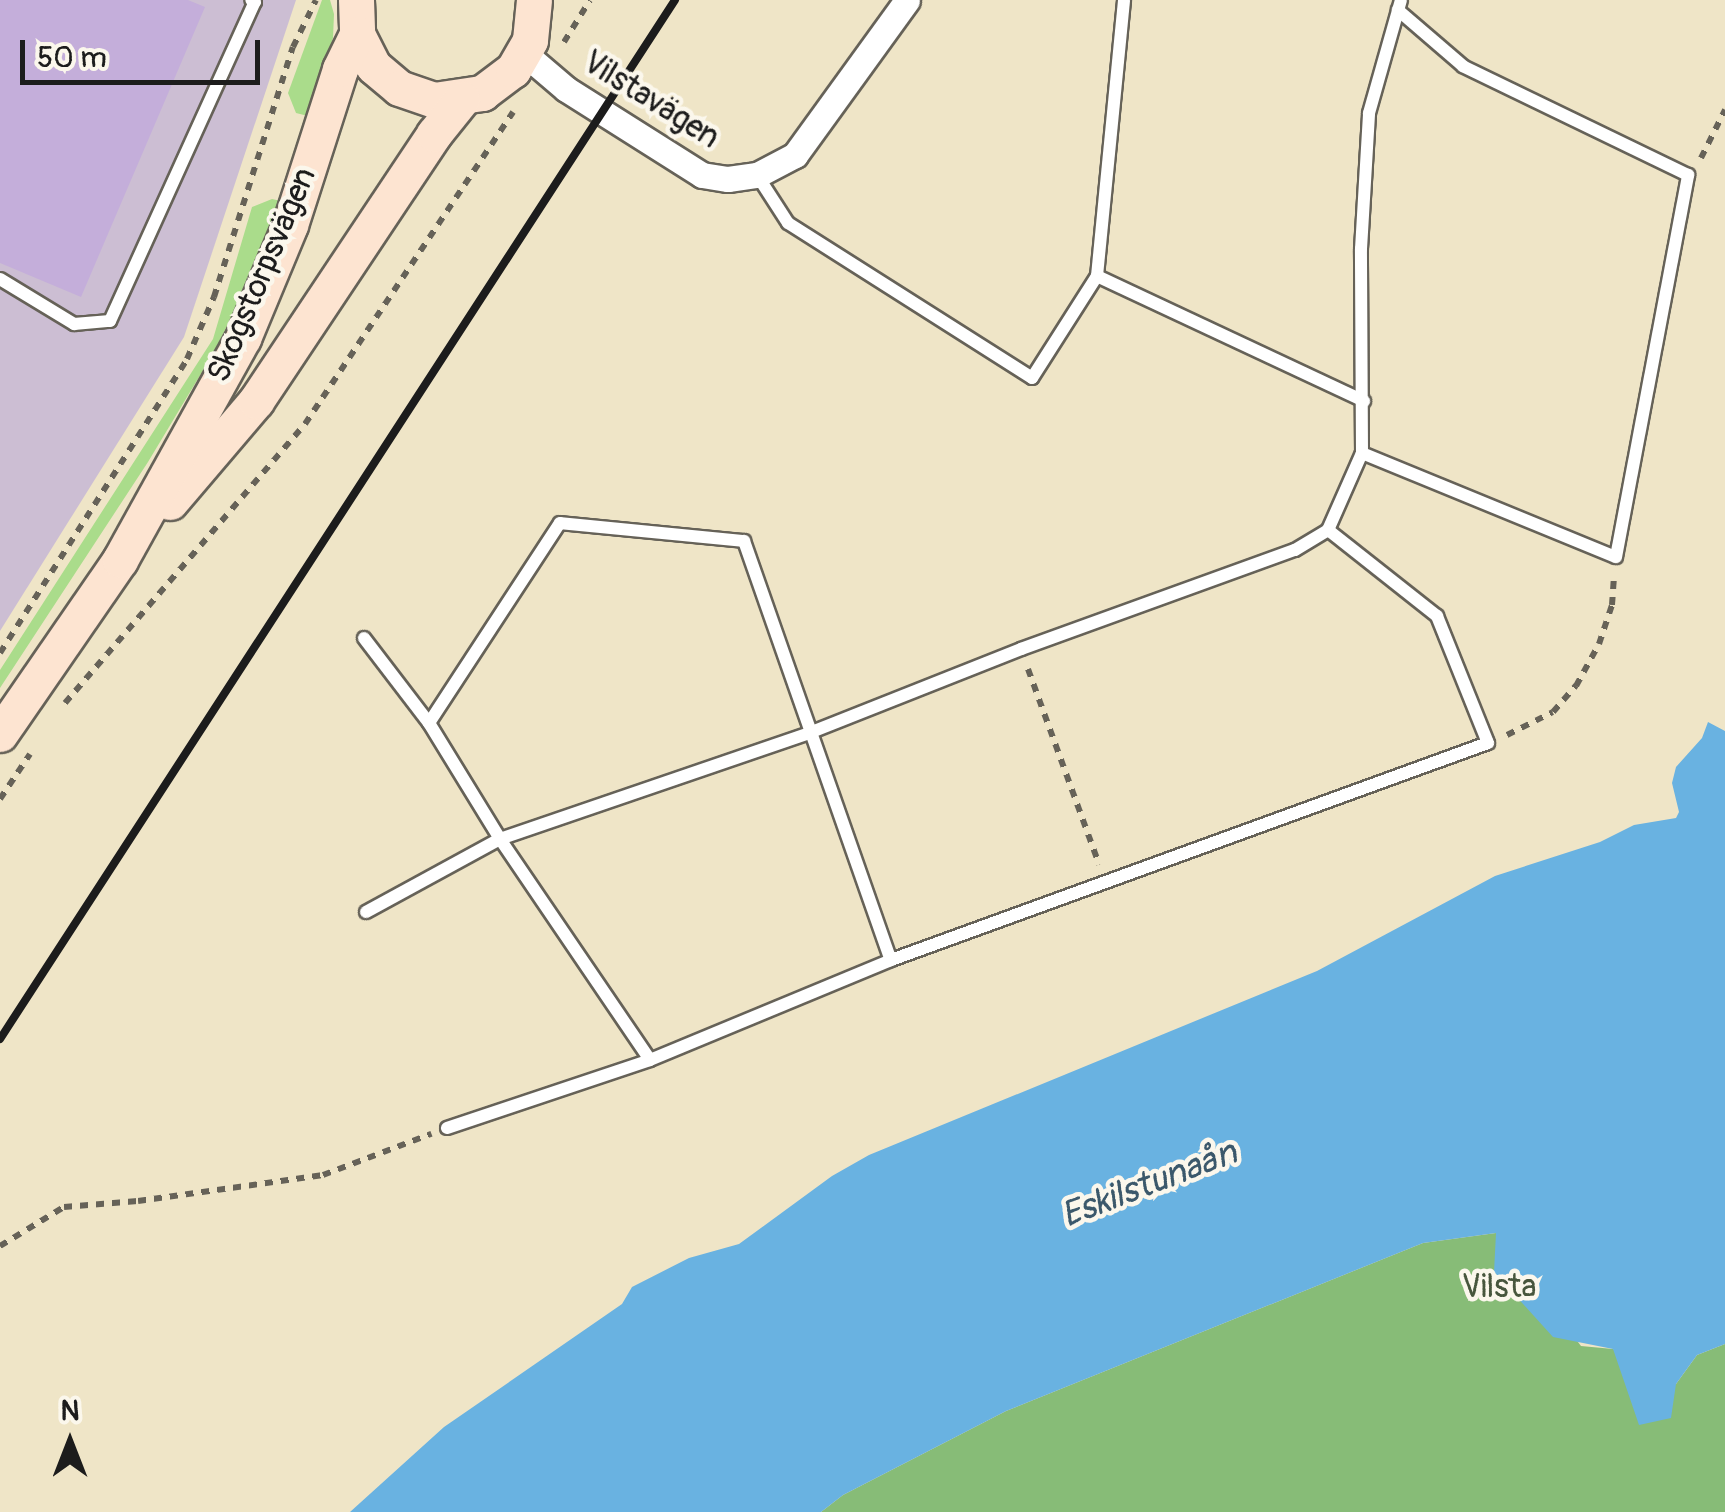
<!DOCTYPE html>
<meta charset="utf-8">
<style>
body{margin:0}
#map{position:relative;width:1725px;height:1512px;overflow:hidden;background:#efe5c7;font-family:Pangolin,sans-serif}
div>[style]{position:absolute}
.industrial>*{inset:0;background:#ccbed3}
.green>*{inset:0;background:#aadc8b}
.forest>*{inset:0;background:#87bc77}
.water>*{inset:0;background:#69b2e1}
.building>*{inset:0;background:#c4aeda}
.path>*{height:6px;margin-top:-3px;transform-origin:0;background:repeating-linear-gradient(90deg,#666258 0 8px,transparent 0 16px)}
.roads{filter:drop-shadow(2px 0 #666258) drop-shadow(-2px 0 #666258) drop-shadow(0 2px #666258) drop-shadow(0 -2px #666258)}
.service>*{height:12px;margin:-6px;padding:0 6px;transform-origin:6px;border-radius:6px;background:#fff}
.minor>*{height:25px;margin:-12.5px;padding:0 12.5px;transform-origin:12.5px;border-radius:12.5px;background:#fff}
.secondary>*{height:35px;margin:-17.5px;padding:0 17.5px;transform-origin:17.5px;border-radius:17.5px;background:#fde4d1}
.rail>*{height:8px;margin:-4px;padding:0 4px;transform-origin:4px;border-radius:4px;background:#1c1c1c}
span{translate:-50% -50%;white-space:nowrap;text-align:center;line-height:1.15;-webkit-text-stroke:9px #fbf7ec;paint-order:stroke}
.street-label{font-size:32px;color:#1c1c1c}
.park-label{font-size:32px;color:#47563d}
.water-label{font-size:35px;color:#3b586b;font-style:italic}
.north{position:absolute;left:20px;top:1392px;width:100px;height:100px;-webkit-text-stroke:8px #fbf7ec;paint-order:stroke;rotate:0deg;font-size:28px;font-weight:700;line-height:40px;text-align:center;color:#1c1c1c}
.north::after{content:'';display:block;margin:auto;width:35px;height:45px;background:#1c1c1c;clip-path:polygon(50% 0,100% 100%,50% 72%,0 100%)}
.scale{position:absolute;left:20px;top:40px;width:240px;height:45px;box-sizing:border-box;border:5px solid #1c1c1c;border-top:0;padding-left:12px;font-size:30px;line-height:35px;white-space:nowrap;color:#1c1c1c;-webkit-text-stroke:8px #fbf7ec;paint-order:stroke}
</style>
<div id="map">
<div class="industrial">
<div style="clip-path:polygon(0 0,296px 0,184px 337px,0 631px)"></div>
</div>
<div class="green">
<div style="clip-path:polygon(322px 0,330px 0,334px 14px,333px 38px,308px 116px,296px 113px,288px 93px)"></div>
<div style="clip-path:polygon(272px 199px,281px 201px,270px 236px,217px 347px,148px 462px,0 688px,0 670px,213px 339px,252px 207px)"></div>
</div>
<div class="forest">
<div style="clip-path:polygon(1496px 1233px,1581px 1346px,1613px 1349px,1676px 1384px,1697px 1355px,1725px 1344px,1725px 1512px,821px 1512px,843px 1495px,1006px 1411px,1423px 1243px)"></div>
</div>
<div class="water">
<div style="clip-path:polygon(1708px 722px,1725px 731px,1725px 1344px,1697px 1355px,1676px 1384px,1671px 1418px,1639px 1425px,1613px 1349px,1553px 1337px,1494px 1272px,1496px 1233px,1423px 1243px,1006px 1411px,843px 1495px,821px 1512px,350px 1512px,444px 1427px,622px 1304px,632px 1287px,689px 1258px,739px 1244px,832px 1176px,869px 1155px,1317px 971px,1495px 876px,1600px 842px,1634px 825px,1676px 818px,1679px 812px,1672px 783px,1676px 767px,1702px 738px)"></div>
</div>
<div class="building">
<div style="clip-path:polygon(0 0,188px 0,205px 7px,81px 297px,0 263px)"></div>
</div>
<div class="path">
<div style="left:564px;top:42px;width:49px;rotate:-58.2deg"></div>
<div style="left:1701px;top:158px;width:54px;rotate:-63.4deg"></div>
<div style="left:0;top:653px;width:348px;rotate:-57.5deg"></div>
<div style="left:187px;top:359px;width:68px;rotate:-66.5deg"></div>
<div style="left:214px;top:297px;width:262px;rotate:-72.5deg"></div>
<div style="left:293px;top:47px;width:52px;rotate:-63.9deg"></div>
<div style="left:1028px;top:669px;width:208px;rotate:70deg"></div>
<div style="left:65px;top:703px;width:368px;rotate:-49.3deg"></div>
<div style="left:305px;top:424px;width:375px;rotate:-56.3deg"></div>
<div style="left:1507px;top:735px;width:51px;rotate:-26.6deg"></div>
<div style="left:1553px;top:712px;width:35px;rotate:-49deg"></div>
<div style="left:1576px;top:686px;width:48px;rotate:-61.3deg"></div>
<div style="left:1599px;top:644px;width:41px;rotate:-71.6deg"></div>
<div style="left:1612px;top:605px;width:27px;rotate:-86deg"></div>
<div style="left:0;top:799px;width:54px;rotate:-56.3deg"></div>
<div style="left:0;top:1246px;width:75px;rotate:-31.4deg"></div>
<div style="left:64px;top:1207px;width:74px;rotate:-4.6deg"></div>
<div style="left:138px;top:1201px;width:187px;rotate:-8deg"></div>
<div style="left:323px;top:1175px;width:116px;rotate:-20.8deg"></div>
</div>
<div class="roads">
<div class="service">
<div style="left:757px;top:175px;width:57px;rotate:57.1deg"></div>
<div style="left:788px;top:223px;width:289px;rotate:32.4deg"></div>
<div style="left:1032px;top:378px;width:121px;rotate:-57.5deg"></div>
<div style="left:1097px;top:276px;width:277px;rotate:-84.4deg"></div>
<div style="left:1097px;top:276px;width:295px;rotate:25.1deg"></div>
<div style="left:0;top:279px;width:87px;rotate:31.3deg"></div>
<div style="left:74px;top:324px;width:36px;rotate:-5deg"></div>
<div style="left:110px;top:321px;width:350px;rotate:-65.6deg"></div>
<div style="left:255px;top:2px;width:4px;rotate:-153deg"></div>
<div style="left:1362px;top:453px;width:274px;rotate:22.3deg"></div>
<div style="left:1616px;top:557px;width:389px;rotate:-79.3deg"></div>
<div style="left:1688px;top:175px;width:250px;rotate:-154.2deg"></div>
<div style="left:1463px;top:66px;width:86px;rotate:-139.3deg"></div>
<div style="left:364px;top:638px;width:107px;rotate:52.6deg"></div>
<div style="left:429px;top:723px;width:136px;rotate:58.5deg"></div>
<div style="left:500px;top:839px;width:267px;rotate:55.8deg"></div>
<div style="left:429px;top:723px;width:239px;rotate:-56.8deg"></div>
<div style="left:560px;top:523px;width:185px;rotate:5.6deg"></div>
<div style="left:744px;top:541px;width:444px;rotate:70.7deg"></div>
<div style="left:366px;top:912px;width:153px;rotate:-28.6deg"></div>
<div style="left:500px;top:839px;width:327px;rotate:-18.9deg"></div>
<div style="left:809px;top:733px;width:228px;rotate:-21.6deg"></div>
<div style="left:1021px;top:649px;width:291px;rotate:-19.9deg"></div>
<div style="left:1295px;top:550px;width:39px;rotate:-31deg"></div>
<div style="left:1328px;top:530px;width:84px;rotate:-66.2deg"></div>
<div style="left:1362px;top:453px;width:204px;rotate:-90.3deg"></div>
<div style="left:1361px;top:249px;width:136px;rotate:-86.6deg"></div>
<div style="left:1369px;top:113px;width:117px;rotate:-74.2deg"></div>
<div style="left:447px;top:1128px;width:214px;rotate:-18.5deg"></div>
<div style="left:650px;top:1060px;width:261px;rotate:-22.5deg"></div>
<div style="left:891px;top:960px;width:635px;rotate:-19.98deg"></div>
<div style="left:1488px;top:743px;width:137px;rotate:-111.9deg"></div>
<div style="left:1437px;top:616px;width:139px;rotate:-141.7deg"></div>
</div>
<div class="minor">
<div style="left:525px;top:54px;width:54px;rotate:40.5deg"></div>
<div style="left:566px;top:89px;width:161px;rotate:32.3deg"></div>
<div style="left:702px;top:175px;width:26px;rotate:9deg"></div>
<div style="left:728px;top:179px;width:29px;rotate:-8deg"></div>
<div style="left:757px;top:175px;width:43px;rotate:-27.8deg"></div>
<div style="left:795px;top:155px;width:191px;rotate:-54.1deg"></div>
</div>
<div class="secondary">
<div style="left:356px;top:0;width:34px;rotate:88deg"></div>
<div style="left:357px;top:34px;width:36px;rotate:63deg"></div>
<div style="left:373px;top:66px;width:34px;rotate:40deg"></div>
<div style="left:399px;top:88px;width:37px;rotate:19deg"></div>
<div style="left:434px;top:100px;width:49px;rotate:-8.3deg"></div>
<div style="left:482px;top:93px;width:39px;rotate:-37deg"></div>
<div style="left:513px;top:70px;width:34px;rotate:-60deg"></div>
<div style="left:530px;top:40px;width:40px;rotate:-84.3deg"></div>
<div style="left:170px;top:502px;width:133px;rotate:-49.6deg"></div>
<div style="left:256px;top:401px;width:321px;rotate:-56.3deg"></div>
<div style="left:434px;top:134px;width:45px;rotate:-51.3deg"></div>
<div style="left:0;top:734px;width:211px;rotate:-55.4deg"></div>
<div style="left:120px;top:560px;width:254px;rotate:-61deg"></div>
<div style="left:243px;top:338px;width:122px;rotate:-67.4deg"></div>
<div style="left:290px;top:225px;width:164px;rotate:-72.2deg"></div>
<div style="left:340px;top:69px;width:39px;rotate:-64deg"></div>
</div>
</div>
<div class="rail">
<div style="left:0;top:1039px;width:1239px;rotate:-56.99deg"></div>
</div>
<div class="street-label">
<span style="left:651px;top:100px;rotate:32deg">Vilstavägen</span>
<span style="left:262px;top:275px;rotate:-67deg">Skogstorpsvägen</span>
</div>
<div class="park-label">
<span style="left:1499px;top:1287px">Vilsta</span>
</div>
<div class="water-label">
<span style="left:1149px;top:1184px;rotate:-21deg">Eskilstunaån</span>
</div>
<div class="north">N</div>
<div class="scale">50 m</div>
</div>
